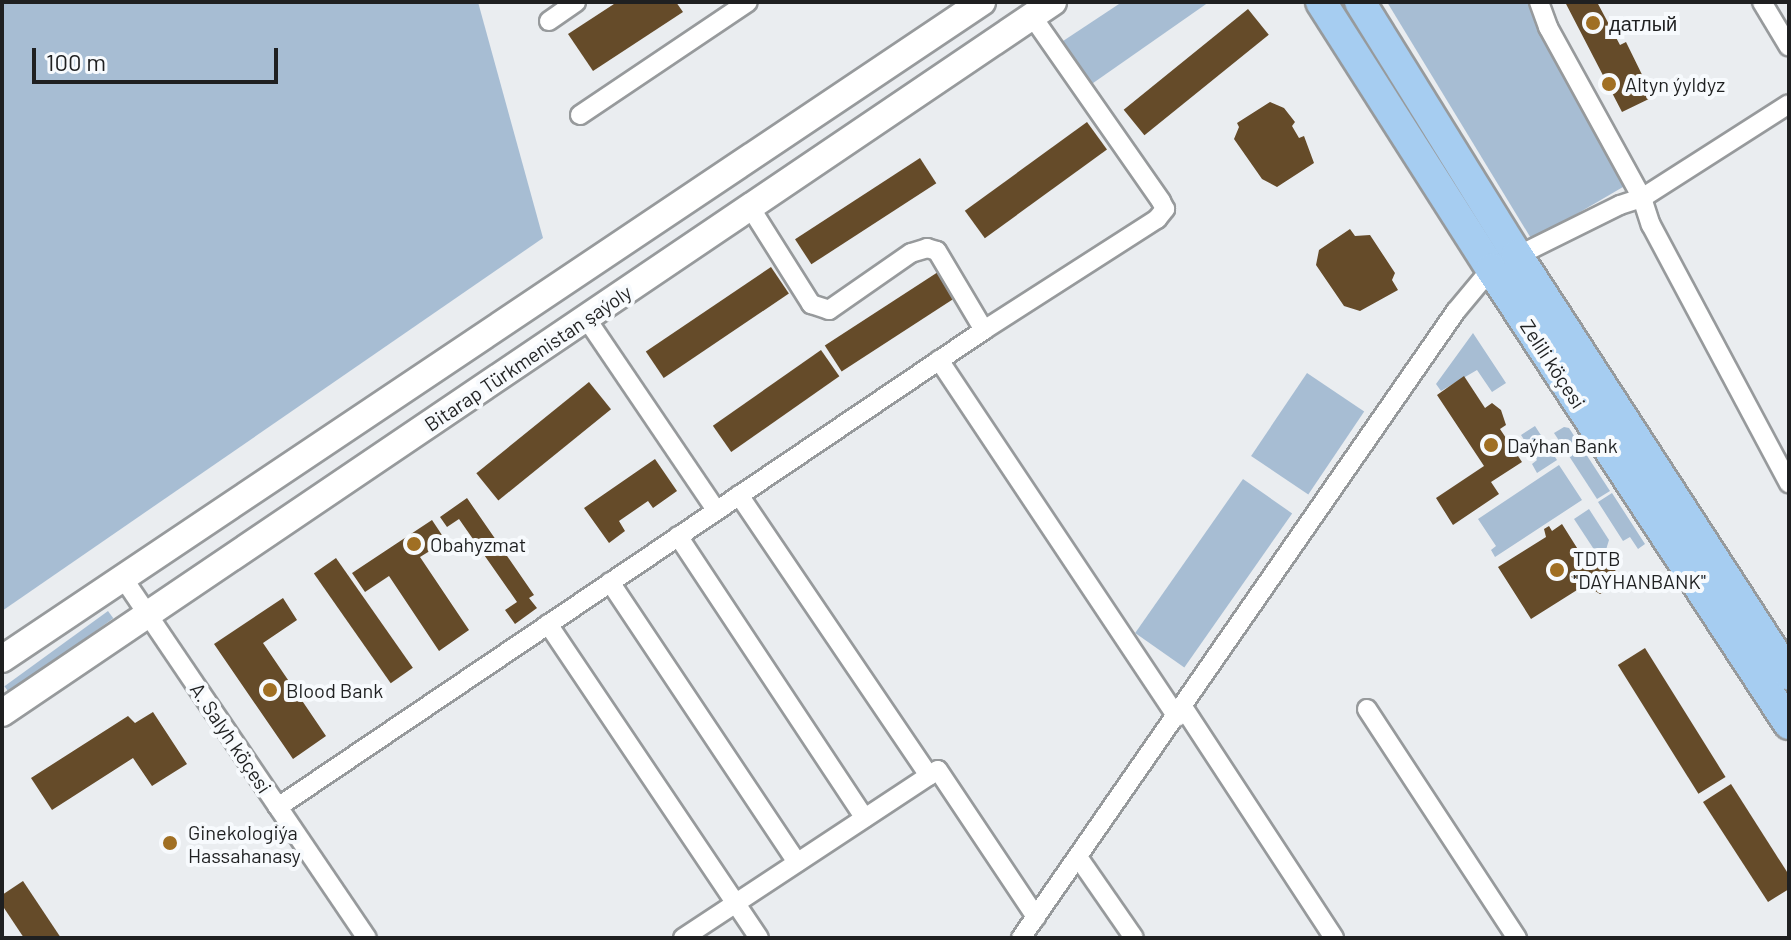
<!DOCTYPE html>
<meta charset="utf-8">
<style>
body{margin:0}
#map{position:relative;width:1791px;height:940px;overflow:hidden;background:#eaedf0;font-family:Barlow,sans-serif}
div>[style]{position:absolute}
.green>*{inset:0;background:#a7bdd3;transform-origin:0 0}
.building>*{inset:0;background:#654b29;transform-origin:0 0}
.roads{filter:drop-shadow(2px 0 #979a9c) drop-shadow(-2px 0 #979a9c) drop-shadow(0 2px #979a9c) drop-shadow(0 -2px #979a9c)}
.minor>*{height:18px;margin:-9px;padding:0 9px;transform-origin:9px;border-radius:9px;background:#fff}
.secondary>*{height:26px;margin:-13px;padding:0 13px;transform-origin:13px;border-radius:13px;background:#fff}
.primary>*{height:30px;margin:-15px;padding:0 15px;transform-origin:15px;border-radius:15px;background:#a6cdf1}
.dots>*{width:22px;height:22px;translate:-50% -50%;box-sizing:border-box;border:4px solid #f7fafd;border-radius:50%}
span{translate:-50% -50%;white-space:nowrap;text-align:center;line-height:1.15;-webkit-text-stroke:8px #f7fafd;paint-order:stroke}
.poi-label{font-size:20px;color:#1f2021}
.left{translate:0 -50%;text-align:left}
.street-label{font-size:20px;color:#1f2021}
.frame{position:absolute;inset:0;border:4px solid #1f2021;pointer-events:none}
.scale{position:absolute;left:32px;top:48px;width:246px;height:36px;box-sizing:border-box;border:4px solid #1f2021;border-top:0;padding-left:10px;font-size:24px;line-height:28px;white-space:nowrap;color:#1f2021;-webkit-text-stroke:6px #f7fafd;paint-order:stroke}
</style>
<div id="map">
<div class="green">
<div style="clip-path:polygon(2px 2px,478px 2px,543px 238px,2px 611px)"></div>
<div style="clip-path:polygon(1122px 2px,1209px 2px,1086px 88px,1057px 45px)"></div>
<div style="clip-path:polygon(1387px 2px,1535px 2px,1635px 180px,1532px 240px)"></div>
<div style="clip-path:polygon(1473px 333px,1506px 383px,1492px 392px,1477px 370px,1441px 391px,1436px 384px)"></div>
<div style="left:1307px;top:373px;width:69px;height:100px;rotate:34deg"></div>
<div style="clip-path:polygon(1535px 426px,1557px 460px,1537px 473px,1532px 464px,1537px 460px,1521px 435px)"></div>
<div style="clip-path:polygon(1564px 427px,1569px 428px,1610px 491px,1597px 499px,1554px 433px)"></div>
<div style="clip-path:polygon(1559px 465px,1582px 500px,1495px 557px,1491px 550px,1496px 546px,1478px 519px)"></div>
<div style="left:1243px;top:479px;width:60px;height:188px;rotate:35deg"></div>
<div style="clip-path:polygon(1612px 493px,1645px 544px,1638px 549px,1630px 537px,1623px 541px,1598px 502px)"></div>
<div style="clip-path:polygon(1589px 509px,1609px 540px,1605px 553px,1597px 554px,1574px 519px)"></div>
<div style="left:108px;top:611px;width:9px;height:128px;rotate:54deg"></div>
</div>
<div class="building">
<div style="clip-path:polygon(617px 2px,676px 2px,683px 12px,593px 71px,568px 34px)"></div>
<div style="clip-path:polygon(1565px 2px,1597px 2px,1620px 45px,1626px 42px,1653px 97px,1622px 112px)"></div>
<div style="left:1248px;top:9px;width:33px;height:160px;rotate:51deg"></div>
<div style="clip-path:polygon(1270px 102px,1284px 108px,1295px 122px,1292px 126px,1299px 138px,1304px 136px,1314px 163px,1277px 187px,1262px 179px,1234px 139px,1239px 127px,1237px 123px)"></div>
<div style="left:1087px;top:122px;width:34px;height:151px;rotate:54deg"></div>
<div style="left:920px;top:158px;width:30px;height:149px;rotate:57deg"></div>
<div style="clip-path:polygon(1350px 229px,1355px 236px,1370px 235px,1395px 273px,1392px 280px,1398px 290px,1360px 311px,1344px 306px,1316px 265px,1319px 250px)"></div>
<div style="left:771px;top:267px;width:32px;height:151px;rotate:56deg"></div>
<div style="left:938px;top:272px;width:31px;height:135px;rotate:57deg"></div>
<div style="left:821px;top:350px;width:32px;height:132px;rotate:55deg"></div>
<div style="clip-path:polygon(1464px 376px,1485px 408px,1492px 403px,1501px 410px,1506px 425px,1500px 429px,1522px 462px,1491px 482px,1499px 494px,1453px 525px,1436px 498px,1484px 466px,1437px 395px)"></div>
<div style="left:589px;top:382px;width:35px;height:145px;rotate:51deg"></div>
<div style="clip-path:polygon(655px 459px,677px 491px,653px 508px,648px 501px,619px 521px,625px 531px,609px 543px,584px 508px)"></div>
<div style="clip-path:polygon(467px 498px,534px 595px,529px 598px,537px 608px,515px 624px,505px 610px,517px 602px,459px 519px,447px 527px,440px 517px)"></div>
<div style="clip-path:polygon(432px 520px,446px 541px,420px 557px,469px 630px,439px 651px,389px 576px,365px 592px,352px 573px)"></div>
<div style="clip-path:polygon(1562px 524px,1584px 559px,1593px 553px,1604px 553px,1617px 573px,1615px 585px,1600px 594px,1585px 585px,1531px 619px,1498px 567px,1546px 537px,1544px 529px,1549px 526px,1552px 531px)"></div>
<div style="left:336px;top:558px;width:134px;height:27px;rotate:55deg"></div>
<div style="clip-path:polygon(283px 598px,297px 620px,263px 643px,326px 736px,293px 759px,214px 644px)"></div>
<div style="left:1645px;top:648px;width:152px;height:32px;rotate:58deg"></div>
<div style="clip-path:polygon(153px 712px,187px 764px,152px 786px,133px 758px,52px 810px,31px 778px,128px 716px,135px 723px)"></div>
<div style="clip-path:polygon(1731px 784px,1789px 875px,1789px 889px,1768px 902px,1703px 802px)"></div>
<div style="clip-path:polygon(23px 881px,61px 938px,24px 938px,2px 905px,2px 895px)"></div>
</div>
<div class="roads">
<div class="minor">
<div style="left:1539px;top:2px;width:27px;rotate:70deg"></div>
<div style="left:1548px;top:27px;width:195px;rotate:61.2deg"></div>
<div style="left:1642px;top:198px;width:28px;rotate:72deg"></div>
<div style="left:1651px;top:225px;width:293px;rotate:61.9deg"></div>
<div style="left:1762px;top:2px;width:52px;rotate:59deg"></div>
<div style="left:549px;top:21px;width:33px;rotate:-35deg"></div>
<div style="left:580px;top:115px;width:202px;rotate:-33.9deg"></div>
<div style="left:750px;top:207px;width:115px;rotate:57.8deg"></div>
<div style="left:811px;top:304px;width:19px;rotate:18deg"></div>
<div style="left:829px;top:310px;width:100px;rotate:-34.8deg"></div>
<div style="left:911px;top:253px;width:17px;rotate:-17deg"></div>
<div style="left:927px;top:248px;width:10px;rotate:17deg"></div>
<div style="left:937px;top:251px;width:92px;rotate:59.3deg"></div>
<div style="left:586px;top:318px;width:232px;rotate:55.9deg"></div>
<div style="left:939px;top:360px;width:429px;rotate:56.3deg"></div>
<div style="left:739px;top:495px;width:339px;rotate:55.9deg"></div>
<div style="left:678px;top:536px;width:338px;rotate:56.5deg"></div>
<div style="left:123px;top:578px;width:435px;rotate:55.9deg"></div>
<div style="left:610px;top:582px;width:337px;rotate:56.3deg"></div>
<div style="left:548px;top:624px;width:378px;rotate:56.1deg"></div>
<div style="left:1183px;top:707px;width:276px;rotate:56.8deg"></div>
<div style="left:1367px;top:709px;width:274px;rotate:56.8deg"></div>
<div style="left:278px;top:807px;width:852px;rotate:-34.04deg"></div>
<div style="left:984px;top:330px;width:206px;rotate:-32.7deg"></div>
<div style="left:1157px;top:219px;width:13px;rotate:-51deg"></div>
<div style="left:1165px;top:209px;width:9px;rotate:-117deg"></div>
<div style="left:1161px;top:201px;width:226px;rotate:-124.9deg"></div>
<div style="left:1078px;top:857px;width:98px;rotate:55.3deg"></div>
<div style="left:683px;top:938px;width:305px;rotate:-33.4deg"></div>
<div style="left:938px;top:770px;width:177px;rotate:56.3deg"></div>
<div style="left:1021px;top:938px;width:763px;rotate:-55.25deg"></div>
<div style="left:1456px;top:311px;width:55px;rotate:-50.2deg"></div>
<div style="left:1491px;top:269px;width:144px;rotate:-26.4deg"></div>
<div style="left:1620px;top:205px;width:23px;rotate:-18deg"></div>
<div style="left:1642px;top:198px;width:174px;rotate:-32.6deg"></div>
</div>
<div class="secondary">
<div style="left:2px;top:659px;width:1180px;rotate:-33.84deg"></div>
<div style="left:2px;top:713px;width:1269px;rotate:-34.08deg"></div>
</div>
<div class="primary">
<div style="left:1321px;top:2px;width:317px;rotate:57.5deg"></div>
<div style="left:1491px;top:269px;width:544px;rotate:56.78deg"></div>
<div style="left:1360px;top:2px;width:298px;rotate:58.2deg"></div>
<div style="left:1517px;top:255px;width:500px;rotate:57.07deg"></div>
</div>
</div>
<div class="dots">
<div style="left:1593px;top:23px;background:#a06f23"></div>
<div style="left:1609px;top:84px;background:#a06f23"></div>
<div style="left:1491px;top:445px;background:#a06f23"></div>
<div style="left:414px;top:544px;background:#a06f23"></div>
<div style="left:1557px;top:570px;background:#a06f23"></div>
<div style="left:270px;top:690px;background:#a06f23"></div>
<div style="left:170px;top:843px;background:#a06f23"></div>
</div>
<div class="poi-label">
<span class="left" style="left:1609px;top:23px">датлый</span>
<span class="left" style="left:1625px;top:84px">Altyn ýyldyz</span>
<span class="left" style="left:1507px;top:445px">Daýhan Bank</span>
<span class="left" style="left:430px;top:544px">Obahyzmat</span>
<span class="left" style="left:1573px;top:570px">TDTB<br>"DAYHANBANK"</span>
<span class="left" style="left:286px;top:690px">Blood Bank</span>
<span class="left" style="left:188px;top:844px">Ginekologiýa<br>Hassahanasy</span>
</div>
<div class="street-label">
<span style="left:528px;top:358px;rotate:-34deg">Bitarap Türkmenistan şaýoly</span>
<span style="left:1553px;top:364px;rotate:57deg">Zelili köçesi</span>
<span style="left:231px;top:738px;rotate:56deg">A. Salyh köçesi</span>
</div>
<div class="frame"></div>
<div class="scale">100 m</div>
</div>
